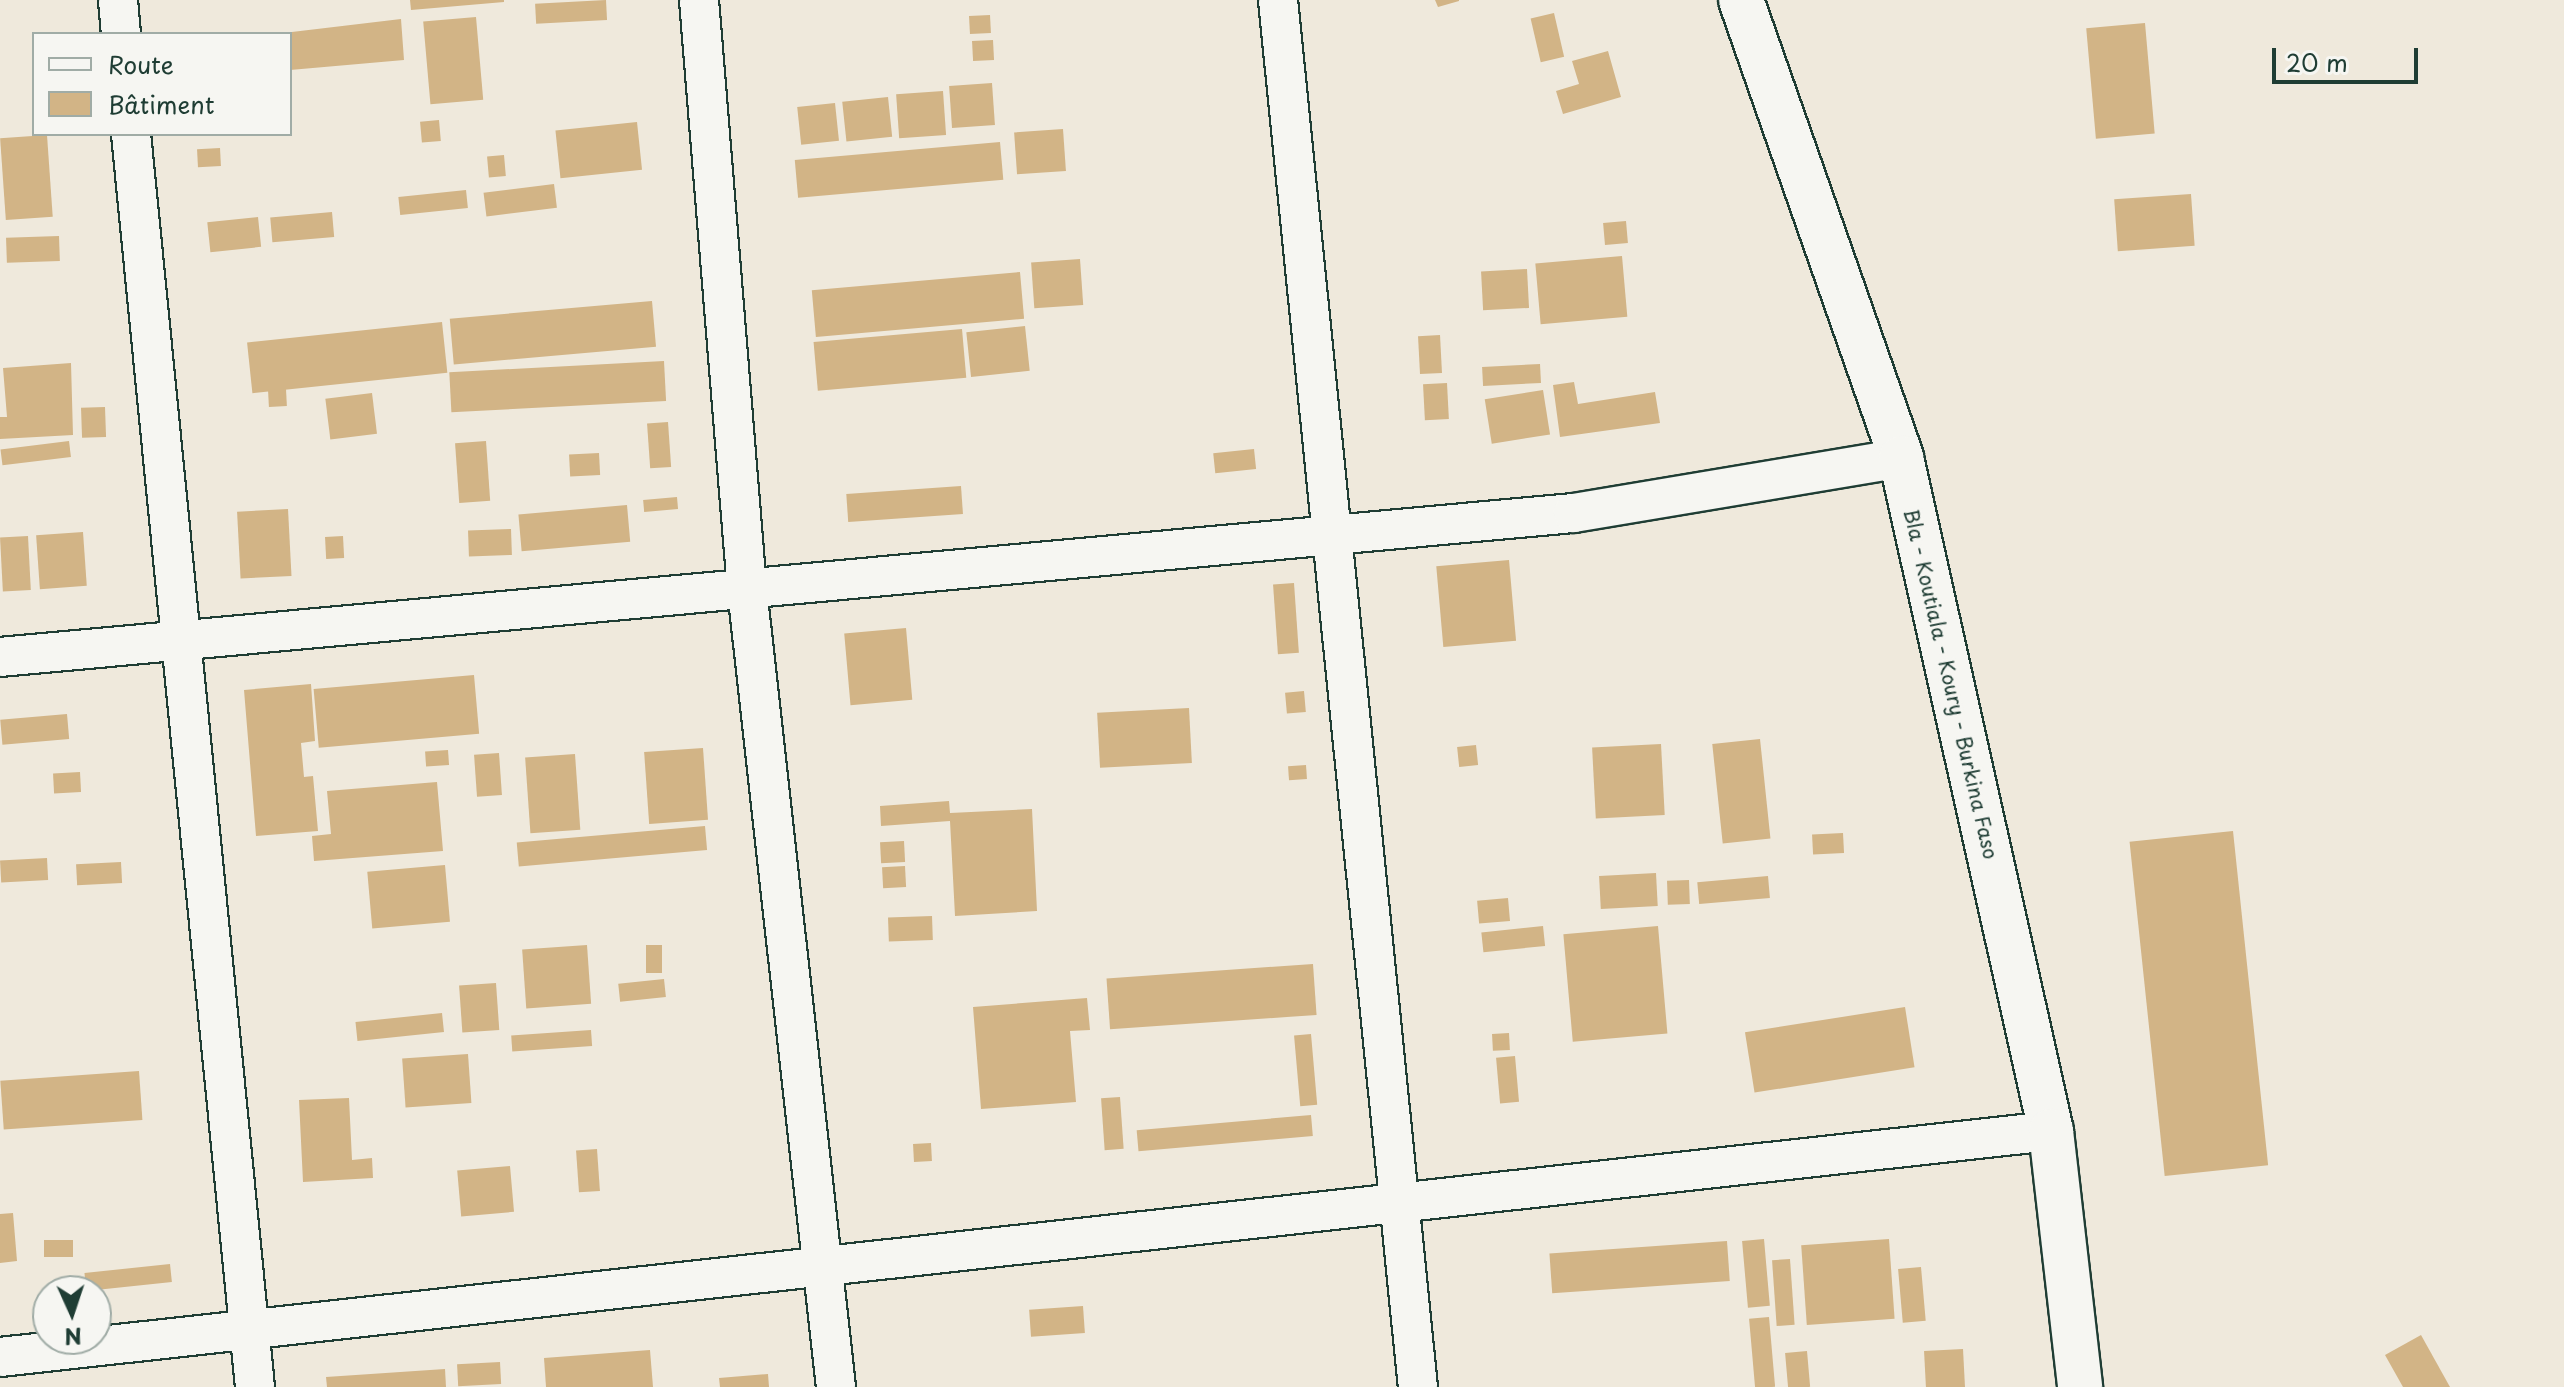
<!DOCTYPE html>
<meta charset="utf-8">
<style>
body{margin:0}
#map{position:relative;width:2564px;height:1387px;overflow:hidden;background:#efe9dc;font-family:"Playpen Sans",sans-serif}
div>[style]{position:absolute}
.building>*{inset:0;background:#d2b486;transform-origin:0 0}
.roads{filter:drop-shadow(2px 0 #1f3d34) drop-shadow(-2px 0 #1f3d34) drop-shadow(0 2px #1f3d34) drop-shadow(0 -2px #1f3d34)}
.minor>*{height:38px;margin:-19px;padding:0 19px;transform-origin:19px;border-radius:19px;background:#f6f6f2}
.primary>*{height:44px;margin:-22px;padding:0 22px;transform-origin:22px;border-radius:22px;background:#f6f6f2}
span{translate:-50% -50%;white-space:nowrap;text-align:center;line-height:1.15;-webkit-text-stroke:6px #f6f6f2;paint-order:stroke}
.street-label{font-size:20px;color:#1f3d34}
.legend{position:absolute;left:32px;top:32px;width:260px;height:104px;box-sizing:border-box;background:#f6f6f2;border:2px solid #a0aca6;margin:0;padding:10px 14px;list-style:none;font-size:24px;color:#1f3d34}
.legend li{display:flex;align-items:center;gap:16px;height:40px}
.legend b{width:40px;border:2px solid #a0aca6}
.north{position:absolute;left:32px;top:1275px;width:80px;height:80px;box-sizing:border-box;background:#f6f6f2;border:2px solid #a0aca6;border-radius:50%;rotate:177deg;font-size:22px;font-weight:700;line-height:32px;text-align:center;color:#1f3d34}
.north::after{content:'';display:block;margin:auto;width:28px;height:36px;background:#1f3d34;clip-path:polygon(50% 0,100% 100%,50% 72%,0 100%)}
.scale{position:absolute;left:2272px;top:48px;width:146px;height:36px;box-sizing:border-box;border:4px solid #1f3d34;border-top:0;padding-left:10px;font-size:24px;line-height:28px;white-space:nowrap;color:#1f3d34;-webkit-text-stroke:6px #f6f6f2;paint-order:stroke}
</style>
<div id="map">
<div class="building">
<div style="clip-path:polygon(410px 0,504px 0,504px 2px,411px 10px)"></div>
<div style="left:606px;top:0;width:20px;height:71px;rotate:87deg"></div>
<div style="clip-path:polygon(1435px 0,1459px 0,1459px 1px,1438px 7px)"></div>
<div style="left:1554px;top:13px;width:45px;height:24px;rotate:77deg"></div>
<div style="left:990px;top:15px;width:18px;height:21px;rotate:87deg"></div>
<div style="left:476px;top:17px;width:83px;height:53px;rotate:85deg"></div>
<div style="clip-path:polygon(401px 19px,404px 60px,290px 70px,290px 34px,275px 34px)"></div>
<div style="left:2145px;top:23px;width:111px;height:59px;rotate:85deg"></div>
<div style="left:993px;top:40px;width:20px;height:21px;rotate:87deg"></div>
<div style="clip-path:polygon(1608px 51px,1621px 97px,1563px 114px,1556px 91px,1579px 84px,1572px 61px)"></div>
<div style="left:992px;top:83px;width:42px;height:43px;rotate:86deg"></div>
<div style="left:943px;top:91px;width:44px;height:47px;rotate:86deg"></div>
<div style="left:888px;top:97px;width:40px;height:46px;rotate:84deg"></div>
<div style="left:835px;top:103px;width:38px;height:38px;rotate:84deg"></div>
<div style="left:439px;top:120px;width:21px;height:19px;rotate:85deg"></div>
<div style="left:637px;top:122px;width:48px;height:82px;rotate:84deg"></div>
<div style="left:1063px;top:129px;width:42px;height:49px;rotate:86deg"></div>
<div style="left:47px;top:135px;width:82px;height:47px;rotate:86deg"></div>
<div style="left:1000px;top:142px;width:38px;height:206px;rotate:85deg"></div>
<div style="left:220px;top:148px;width:18px;height:23px;rotate:87deg"></div>
<div style="left:504px;top:155px;width:21px;height:17px;rotate:85deg"></div>
<div style="left:554px;top:184px;width:24px;height:71px;rotate:83deg"></div>
<div style="left:466px;top:190px;width:18px;height:68px;rotate:84deg"></div>
<div style="left:2191px;top:194px;width:52px;height:77px;rotate:86deg"></div>
<div style="left:332px;top:212px;width:25px;height:62px;rotate:85deg"></div>
<div style="left:258px;top:217px;width:30px;height:51px;rotate:84deg"></div>
<div style="left:1626px;top:221px;width:22px;height:23px;rotate:85deg"></div>
<div style="left:59px;top:236px;width:25px;height:53px;rotate:88deg"></div>
<div style="left:1622px;top:256px;width:61px;height:87px;rotate:85deg"></div>
<div style="left:1080px;top:259px;width:46px;height:49px;rotate:86deg"></div>
<div style="left:1527px;top:269px;width:39px;height:46px;rotate:87deg"></div>
<div style="left:1020px;top:272px;width:47px;height:209px;rotate:85deg"></div>
<div style="left:652px;top:301px;width:46px;height:203px;rotate:85deg"></div>
<div style="left:442px;top:322px;width:51px;height:196px;rotate:84deg"></div>
<div style="left:1025px;top:326px;width:45px;height:59px;rotate:84deg"></div>
<div style="left:962px;top:329px;width:49px;height:149px;rotate:85deg"></div>
<div style="left:1440px;top:335px;width:38px;height:22px;rotate:87deg"></div>
<div style="left:664px;top:361px;width:40px;height:215px;rotate:87deg"></div>
<div style="clip-path:polygon(71px 363px,73px 435px,0 439px,0 417px,7px 417px,3px 368px)"></div>
<div style="left:1540px;top:364px;width:19px;height:58px;rotate:87deg"></div>
<div style="clip-path:polygon(1574px 382px,1578px 404px,1655px 392px,1660px 423px,1560px 437px,1553px 385px)"></div>
<div style="left:1447px;top:383px;width:36px;height:24px;rotate:87deg"></div>
<div style="left:286px;top:389px;width:17px;height:18px;rotate:87deg"></div>
<div style="left:1543px;top:390px;width:45px;height:59px;rotate:81deg"></div>
<div style="left:372px;top:393px;width:41px;height:47px;rotate:83deg"></div>
<div style="left:105px;top:407px;width:30px;height:24px;rotate:88deg"></div>
<div style="left:668px;top:422px;width:45px;height:21px;rotate:86deg"></div>
<div style="left:69px;top:441px;width:16px;height:69px;rotate:83deg"></div>
<div style="left:486px;top:441px;width:60px;height:31px;rotate:86deg"></div>
<div style="left:1254px;top:449px;width:20px;height:41px;rotate:84deg"></div>
<div style="left:599px;top:453px;width:22px;height:30px;rotate:87deg"></div>
<div style="left:961px;top:486px;width:28px;height:115px;rotate:86deg"></div>
<div style="left:677px;top:497px;width:12px;height:34px;rotate:85deg"></div>
<div style="left:627px;top:505px;width:37px;height:109px;rotate:85deg"></div>
<div style="left:288px;top:509px;width:67px;height:51px;rotate:87deg"></div>
<div style="left:511px;top:529px;width:26px;height:43px;rotate:88deg"></div>
<div style="left:83px;top:532px;width:54px;height:47px;rotate:86deg"></div>
<div style="left:28px;top:536px;width:54px;height:28px;rotate:87deg"></div>
<div style="left:343px;top:536px;width:22px;height:18px;rotate:87deg"></div>
<div style="left:1509px;top:560px;width:81px;height:73px;rotate:85deg"></div>
<div style="left:1294px;top:583px;width:70px;height:21px;rotate:86deg"></div>
<div style="left:906px;top:628px;width:72px;height:62px;rotate:85deg"></div>
<div style="left:474px;top:675px;width:59px;height:161px;rotate:85deg"></div>
<div style="clip-path:polygon(311px 684px,315px 741px,301px 743px,304px 777px,313px 776px,318px 831px,256px 836px,244px 690px)"></div>
<div style="left:1304px;top:691px;width:21px;height:19px;rotate:85deg"></div>
<div style="left:1189px;top:708px;width:55px;height:92px;rotate:87deg"></div>
<div style="left:67px;top:714px;width:25px;height:67px;rotate:85deg"></div>
<div style="left:1760px;top:739px;width:100px;height:48px;rotate:84deg"></div>
<div style="left:1661px;top:744px;width:71px;height:69px;rotate:87deg"></div>
<div style="left:1476px;top:745px;width:20px;height:19px;rotate:84deg"></div>
<div style="left:703px;top:748px;width:72px;height:59px;rotate:86deg"></div>
<div style="left:448px;top:750px;width:15px;height:23px;rotate:86deg"></div>
<div style="left:499px;top:753px;width:42px;height:25px;rotate:86deg"></div>
<div style="left:575px;top:754px;width:76px;height:50px;rotate:86deg"></div>
<div style="left:1306px;top:765px;width:14px;height:18px;rotate:86deg"></div>
<div style="left:80px;top:772px;width:20px;height:27px;rotate:87deg"></div>
<div style="clip-path:polygon(437px 782px,443px 851px,314px 861px,312px 836px,331px 834px,327px 791px)"></div>
<div style="clip-path:polygon(949px 801px,950px 813px,1032px 809px,1037px 911px,955px 916px,950px 821px,881px 826px,880px 806px)"></div>
<div style="left:705px;top:826px;width:24px;height:189px;rotate:85deg"></div>
<div style="left:2233px;top:831px;width:336px;height:104px;rotate:84deg"></div>
<div style="left:1843px;top:833px;width:20px;height:31px;rotate:87deg"></div>
<div style="left:904px;top:841px;width:21px;height:24px;rotate:87deg"></div>
<div style="left:47px;top:858px;width:22px;height:47px;rotate:87deg"></div>
<div style="left:121px;top:862px;width:21px;height:45px;rotate:87deg"></div>
<div style="left:445px;top:865px;width:57px;height:78px;rotate:85deg"></div>
<div style="left:905px;top:866px;width:21px;height:23px;rotate:87deg"></div>
<div style="left:1656px;top:873px;width:33px;height:57px;rotate:87deg"></div>
<div style="left:1768px;top:876px;width:22px;height:71px;rotate:85deg"></div>
<div style="left:1689px;top:880px;width:24px;height:22px;rotate:88deg"></div>
<div style="left:1508px;top:898px;width:23px;height:31px;rotate:85deg"></div>
<div style="left:932px;top:916px;width:24px;height:44px;rotate:88deg"></div>
<div style="left:1543px;top:926px;width:20px;height:62px;rotate:84deg"></div>
<div style="left:1658px;top:926px;width:108px;height:95px;rotate:85deg"></div>
<div style="left:587px;top:945px;width:59px;height:65px;rotate:86deg"></div>
<div style="left:646px;top:945px;width:16px;height:28px"></div>
<div style="left:1313px;top:964px;width:51px;height:207px;rotate:86deg"></div>
<div style="left:664px;top:979px;width:18px;height:46px;rotate:84deg"></div>
<div style="left:496px;top:983px;width:47px;height:37px;rotate:86deg"></div>
<div style="clip-path:polygon(1087px 998px,1090px 1030px,1070px 1031px,1076px 1102px,981px 1109px,973px 1007px)"></div>
<div style="left:1905px;top:1007px;width:61px;height:162px;rotate:81deg"></div>
<div style="left:442px;top:1013px;width:19px;height:87px;rotate:84deg"></div>
<div style="left:591px;top:1030px;width:16px;height:80px;rotate:86deg"></div>
<div style="left:1509px;top:1033px;width:17px;height:17px;rotate:87deg"></div>
<div style="left:1311px;top:1034px;width:71px;height:17px;rotate:85deg"></div>
<div style="left:468px;top:1054px;width:49px;height:66px;rotate:86deg"></div>
<div style="left:1515px;top:1056px;width:46px;height:19px;rotate:85deg"></div>
<div style="left:139px;top:1071px;width:49px;height:139px;rotate:86deg"></div>
<div style="left:1120px;top:1097px;width:52px;height:19px;rotate:86deg"></div>
<div style="clip-path:polygon(349px 1098px,352px 1160px,372px 1158px,373px 1178px,303px 1182px,299px 1100px)"></div>
<div style="left:1311px;top:1115px;width:21px;height:175px;rotate:85deg"></div>
<div style="left:931px;top:1143px;width:18px;height:18px;rotate:87deg"></div>
<div style="left:597px;top:1149px;width:42px;height:21px;rotate:86deg"></div>
<div style="left:510px;top:1166px;width:46px;height:53px;rotate:85deg"></div>
<div style="clip-path:polygon(13px 1213px,17px 1261px,0 1263px,0 1214px)"></div>
<div style="left:1764px;top:1239px;width:67px;height:22px;rotate:85deg"></div>
<div style="left:1889px;top:1239px;width:80px;height:88px;rotate:86deg"></div>
<div style="left:73px;top:1240px;width:17px;height:29px;rotate:90deg"></div>
<div style="left:1727px;top:1241px;width:40px;height:178px;rotate:86deg"></div>
<div style="left:1790px;top:1259px;width:66px;height:18px;rotate:86deg"></div>
<div style="left:170px;top:1264px;width:18px;height:86px;rotate:84deg"></div>
<div style="left:1921px;top:1267px;width:54px;height:23px;rotate:85deg"></div>
<div style="left:1083px;top:1306px;width:27px;height:54px;rotate:86deg"></div>
<div style="left:1769px;top:1317px;width:70px;height:20px;rotate:85deg"></div>
<div style="clip-path:polygon(2421px 1335px,2450px 1387px,2403px 1387px,2385px 1355px)"></div>
<div style="left:1963px;top:1349px;width:38px;height:39px;rotate:87deg"></div>
<div style="clip-path:polygon(650px 1350px,653px 1387px,546px 1387px,544px 1358px)"></div>
<div style="left:1807px;top:1351px;width:36px;height:22px;rotate:85deg"></div>
<div style="left:500px;top:1362px;width:22px;height:43px;rotate:87deg"></div>
<div style="clip-path:polygon(445px 1369px,446px 1387px,327px 1387px,326px 1377px)"></div>
<div style="clip-path:polygon(768px 1374px,769px 1387px,720px 1387px,719px 1378px)"></div>
</div>
<div class="roads">
<div class="minor">
<div style="left:118px;top:0;width:34px;rotate:85deg"></div>
<div style="left:699px;top:0;width:591px;rotate:85.34deg"></div>
<div style="left:747px;top:589px;width:803px;rotate:83.64deg"></div>
<div style="left:1278px;top:0;width:1394px;rotate:84.24deg"></div>
<div style="left:131px;top:134px;width:1259px;rotate:84.35deg"></div>
<div style="left:0;top:657px;width:1580px;rotate:-5.23deg"></div>
<div style="left:1573px;top:513px;width:333px;rotate:-9.5deg"></div>
<div style="left:0;top:1357px;width:2063px;rotate:-6.29deg"></div>
</div>
<div class="primary">
<div style="left:1741px;top:0;width:485px;rotate:70.7deg"></div>
<div style="left:1901px;top:458px;width:690px;rotate:77.44deg"></div>
<div style="left:2051px;top:1131px;width:258px;rotate:83.5deg"></div>
</div>
</div>
<div class="street-label">
<span style="left:1951px;top:684px;rotate:77deg">Bla - Koutiala - Koury - Burkina Faso</span>
</div>
<ul class="legend">
<li><b style="height:10px;background:#f6f6f2"></b>Route</li>
<li><b style="height:22px;background:#d2b486"></b>Bâtiment</li>
</ul>
<div class="north">N</div>
<div class="scale">20 m</div>
</div>
